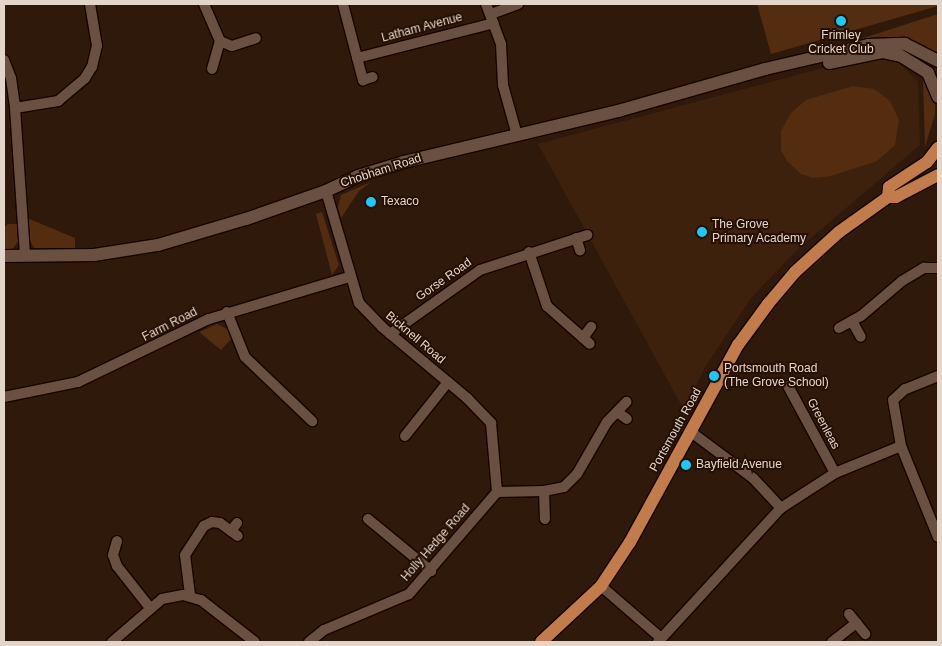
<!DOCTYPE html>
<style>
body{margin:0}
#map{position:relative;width:942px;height:646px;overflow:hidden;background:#2f190a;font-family:Arial,sans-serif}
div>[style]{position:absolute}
.built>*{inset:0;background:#3d210d}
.green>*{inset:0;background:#542d10}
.roads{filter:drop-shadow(1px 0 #160400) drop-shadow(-1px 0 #160400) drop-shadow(0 1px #160400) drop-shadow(0 -1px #160400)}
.street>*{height:10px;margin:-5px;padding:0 5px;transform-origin:5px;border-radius:5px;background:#6a5040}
.secondary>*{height:12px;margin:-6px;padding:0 6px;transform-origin:6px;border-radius:6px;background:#6a5040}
.primary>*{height:12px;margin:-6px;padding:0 6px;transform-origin:6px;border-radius:6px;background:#c27c4b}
.dots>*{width:14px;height:14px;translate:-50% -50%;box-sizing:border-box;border:2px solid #251003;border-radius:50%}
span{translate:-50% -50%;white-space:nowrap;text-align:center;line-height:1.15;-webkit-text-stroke:4px #251003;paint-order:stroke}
.street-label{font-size:12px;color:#e4d5cb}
.poi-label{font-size:12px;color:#e4d5cb}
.left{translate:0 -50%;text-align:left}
.frame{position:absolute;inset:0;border:5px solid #e4d5cb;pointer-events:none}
</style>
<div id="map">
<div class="built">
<div style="clip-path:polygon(877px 59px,897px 61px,918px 82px,920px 145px,798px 249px,751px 298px,705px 367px,684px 410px,538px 144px,846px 62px)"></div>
</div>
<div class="green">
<div style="clip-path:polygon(757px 4px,938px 4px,938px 6px,771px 54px)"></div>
<div style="clip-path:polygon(938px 14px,938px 55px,923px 45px,892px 37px,845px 44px)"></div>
<div style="clip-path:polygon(927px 76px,935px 98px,935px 114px,925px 147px,923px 79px)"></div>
<div style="clip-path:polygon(853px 86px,874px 89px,890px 101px,899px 120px,895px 145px,877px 161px,831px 176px,813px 178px,801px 174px,787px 161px,781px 150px,781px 131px,791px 113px,806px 100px)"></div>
<div style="clip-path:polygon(371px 182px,359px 191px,341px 218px,338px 207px,341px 195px)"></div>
<div style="clip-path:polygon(322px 212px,339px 265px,332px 275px,316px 214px)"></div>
<div style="clip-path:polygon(27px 218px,75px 238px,75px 250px,34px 248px,28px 238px)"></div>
<div style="clip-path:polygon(8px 224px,19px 224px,19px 240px,12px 250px,4px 251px,4px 227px)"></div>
<div style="clip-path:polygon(217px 324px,227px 329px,231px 339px,221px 350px,199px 332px)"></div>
</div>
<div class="roads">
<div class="street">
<div style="left:204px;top:4px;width:40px;rotate:66.6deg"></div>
<div style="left:220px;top:41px;width:29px;rotate:106deg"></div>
<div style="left:343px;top:4px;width:79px;rotate:75.3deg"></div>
<div style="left:363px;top:80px;width:10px;rotate:-17deg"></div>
<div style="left:486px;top:4px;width:43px;rotate:69.4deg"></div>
<div style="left:501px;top:44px;width:41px;rotate:87.2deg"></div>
<div style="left:503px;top:85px;width:52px;rotate:74.4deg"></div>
<div style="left:491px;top:14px;width:29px;rotate:-20deg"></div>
<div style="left:220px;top:41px;width:13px;rotate:23deg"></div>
<div style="left:232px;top:46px;width:25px;rotate:-18deg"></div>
<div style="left:357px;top:58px;width:141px;rotate:-14.3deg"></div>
<div style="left:4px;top:60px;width:19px;rotate:69deg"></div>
<div style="left:11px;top:78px;width:30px;rotate:82deg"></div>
<div style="left:15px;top:108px;width:148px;rotate:86.1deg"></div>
<div style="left:15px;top:108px;width:44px;rotate:-9.2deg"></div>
<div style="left:58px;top:101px;width:35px;rotate:-40deg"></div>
<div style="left:85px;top:78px;width:13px;rotate:-58deg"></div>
<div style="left:92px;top:67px;width:22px;rotate:-77deg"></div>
<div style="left:97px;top:46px;width:43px;rotate:-99.5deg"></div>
<div style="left:326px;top:191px;width:117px;rotate:73.6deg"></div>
<div style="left:359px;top:303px;width:33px;rotate:46deg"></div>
<div style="left:382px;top:327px;width:111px;rotate:39.9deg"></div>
<div style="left:467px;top:398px;width:35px;rotate:46deg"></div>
<div style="left:491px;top:423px;width:69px;rotate:85deg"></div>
<div style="left:576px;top:238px;width:13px;rotate:72deg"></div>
<div style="left:529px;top:252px;width:57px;rotate:71.6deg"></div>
<div style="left:547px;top:306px;width:57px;rotate:41.5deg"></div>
<div style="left:227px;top:312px;width:48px;rotate:68.2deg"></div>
<div style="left:245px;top:357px;width:93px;rotate:43.7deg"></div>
<div style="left:852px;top:321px;width:18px;rotate:61deg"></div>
<div style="left:839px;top:328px;width:25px;rotate:-29deg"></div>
<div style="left:861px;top:316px;width:54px;rotate:-40.5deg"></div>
<div style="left:902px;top:281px;width:26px;rotate:-31deg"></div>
<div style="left:924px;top:268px;width:14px"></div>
<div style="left:390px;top:334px;width:110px;rotate:-35.4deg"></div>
<div style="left:480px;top:270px;width:113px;rotate:-18.1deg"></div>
<div style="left:583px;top:338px;width:14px;rotate:-54deg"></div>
<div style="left:938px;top:376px;width:35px;rotate:158deg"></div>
<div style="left:905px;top:389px;width:16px;rotate:137deg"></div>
<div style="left:893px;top:400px;width:47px;rotate:80.1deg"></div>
<div style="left:901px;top:446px;width:98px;rotate:67.9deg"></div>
<div style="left:788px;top:386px;width:99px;rotate:61.6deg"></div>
<div style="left:4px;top:397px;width:76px;rotate:-11.5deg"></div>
<div style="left:78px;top:382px;width:145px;rotate:-25.7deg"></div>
<div style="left:209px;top:319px;width:146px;rotate:-16.7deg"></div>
<div style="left:617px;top:412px;width:12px;rotate:35deg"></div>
<div style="left:691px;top:432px;width:77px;rotate:36.6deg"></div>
<div style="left:753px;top:478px;width:41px;rotate:47deg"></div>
<div style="left:405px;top:436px;width:69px;rotate:-51.5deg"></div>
<div style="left:544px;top:491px;width:28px;rotate:88deg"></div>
<div style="left:497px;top:492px;width:47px;rotate:-1.2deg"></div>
<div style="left:544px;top:491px;width:20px;rotate:-11deg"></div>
<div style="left:564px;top:487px;width:18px;rotate:-45deg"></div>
<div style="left:577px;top:474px;width:60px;rotate:-60deg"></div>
<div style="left:607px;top:422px;width:28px;rotate:-46deg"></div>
<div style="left:368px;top:519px;width:82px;rotate:39.5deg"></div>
<div style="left:231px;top:531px;width:10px;rotate:-53deg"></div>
<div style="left:117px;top:541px;width:15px;rotate:106deg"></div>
<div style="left:113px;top:555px;width:12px;rotate:70deg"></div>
<div style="left:117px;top:566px;width:53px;rotate:51.8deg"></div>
<div style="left:601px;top:586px;width:79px;rotate:40.9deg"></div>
<div style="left:190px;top:595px;width:40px;rotate:-97.1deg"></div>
<div style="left:185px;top:555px;width:35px;rotate:-57deg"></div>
<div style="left:204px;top:526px;width:9px;rotate:-27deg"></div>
<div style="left:212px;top:522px;width:8px;rotate:7deg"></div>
<div style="left:220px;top:523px;width:22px;rotate:36deg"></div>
<div style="left:849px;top:614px;width:26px;rotate:51deg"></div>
<div style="left:112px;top:642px;width:66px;rotate:-40.7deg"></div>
<div style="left:162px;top:599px;width:21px;rotate:-11deg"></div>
<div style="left:183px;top:595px;width:19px;rotate:16deg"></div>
<div style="left:201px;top:600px;width:68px;rotate:37.9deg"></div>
<div style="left:309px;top:642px;width:19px;rotate:-39deg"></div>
<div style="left:324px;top:630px;width:92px;rotate:-23deg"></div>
<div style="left:409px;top:594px;width:135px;rotate:-49.2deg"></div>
<div style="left:658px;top:642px;width:182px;rotate:-47.5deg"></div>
<div style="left:781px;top:508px;width:64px;rotate:-32.9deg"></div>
<div style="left:835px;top:473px;width:71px;rotate:-22.2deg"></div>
<div style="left:832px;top:642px;width:31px;rotate:-38deg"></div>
</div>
<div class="secondary">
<div style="left:829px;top:63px;width:54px;rotate:-11.7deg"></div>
<div style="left:882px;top:52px;width:19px;rotate:12deg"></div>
<div style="left:901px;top:56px;width:32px;rotate:32deg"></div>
<div style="left:928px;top:73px;width:26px;rotate:67deg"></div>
<div style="left:4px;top:256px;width:90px;rotate:-0.6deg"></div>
<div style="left:94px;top:255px;width:65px;rotate:-8.9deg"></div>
<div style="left:158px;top:245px;width:92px;rotate:-16.5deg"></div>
<div style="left:246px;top:219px;width:85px;rotate:-19.3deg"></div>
<div style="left:326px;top:191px;width:35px;rotate:-25deg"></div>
<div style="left:358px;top:176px;width:48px;rotate:-16.9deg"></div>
<div style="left:404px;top:162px;width:220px;rotate:-13.4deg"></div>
<div style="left:618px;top:111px;width:153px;rotate:-15.9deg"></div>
<div style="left:765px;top:69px;width:106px;rotate:-13.1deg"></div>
<div style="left:868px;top:45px;width:37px;rotate:-2deg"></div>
<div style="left:905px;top:44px;width:37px;rotate:27deg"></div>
</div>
<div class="primary">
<div style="left:888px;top:197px;width:10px;rotate:-84deg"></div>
<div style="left:889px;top:187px;width:45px;rotate:-33.3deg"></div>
<div style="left:927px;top:162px;width:18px;rotate:-52deg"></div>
<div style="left:888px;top:197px;width:8px"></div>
<div style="left:896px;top:197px;width:47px;rotate:-27.6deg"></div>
<div style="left:541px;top:642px;width:82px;rotate:-43deg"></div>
<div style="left:601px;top:586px;width:53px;rotate:-56.6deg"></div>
<div style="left:630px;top:542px;width:225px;rotate:-61.3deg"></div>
<div style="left:738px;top:345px;width:51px;rotate:-53.8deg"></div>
<div style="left:768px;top:304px;width:42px;rotate:-49.8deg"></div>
<div style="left:795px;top:272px;width:59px;rotate:-42.3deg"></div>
<div style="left:839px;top:232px;width:60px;rotate:-35.5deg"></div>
</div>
</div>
<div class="dots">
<div style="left:841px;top:21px;background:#1bc9fc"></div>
<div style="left:371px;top:202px;background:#1bc9fc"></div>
<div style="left:702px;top:232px;background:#1bc9fc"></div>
<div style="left:714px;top:376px;background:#1bc9fc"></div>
<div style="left:686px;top:465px;background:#1bc9fc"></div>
</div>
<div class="street-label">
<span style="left:422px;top:28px;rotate:-15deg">Latham Avenue</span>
<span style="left:381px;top:171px;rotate:-18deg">Chobham Road</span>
<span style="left:444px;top:280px;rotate:-35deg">Gorse Road</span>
<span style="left:170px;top:325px;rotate:-27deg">Farm Road</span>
<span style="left:415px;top:338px;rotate:40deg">Bicknell Road</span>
<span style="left:823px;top:424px;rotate:62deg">Greenleas</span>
<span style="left:676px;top:430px;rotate:-61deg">Portsmouth Road</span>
<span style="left:436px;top:543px;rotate:-49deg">Holly Hedge Road</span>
</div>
<div class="poi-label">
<span style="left:841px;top:43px">Frimley<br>Cricket Club</span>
<span class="left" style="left:381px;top:202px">Texaco</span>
<span class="left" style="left:712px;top:232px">The Grove<br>Primary Academy</span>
<span class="left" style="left:724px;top:376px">Portsmouth Road<br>(The Grove School)</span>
<span class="left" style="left:696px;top:465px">Bayfield Avenue</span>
</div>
<div class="frame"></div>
</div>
